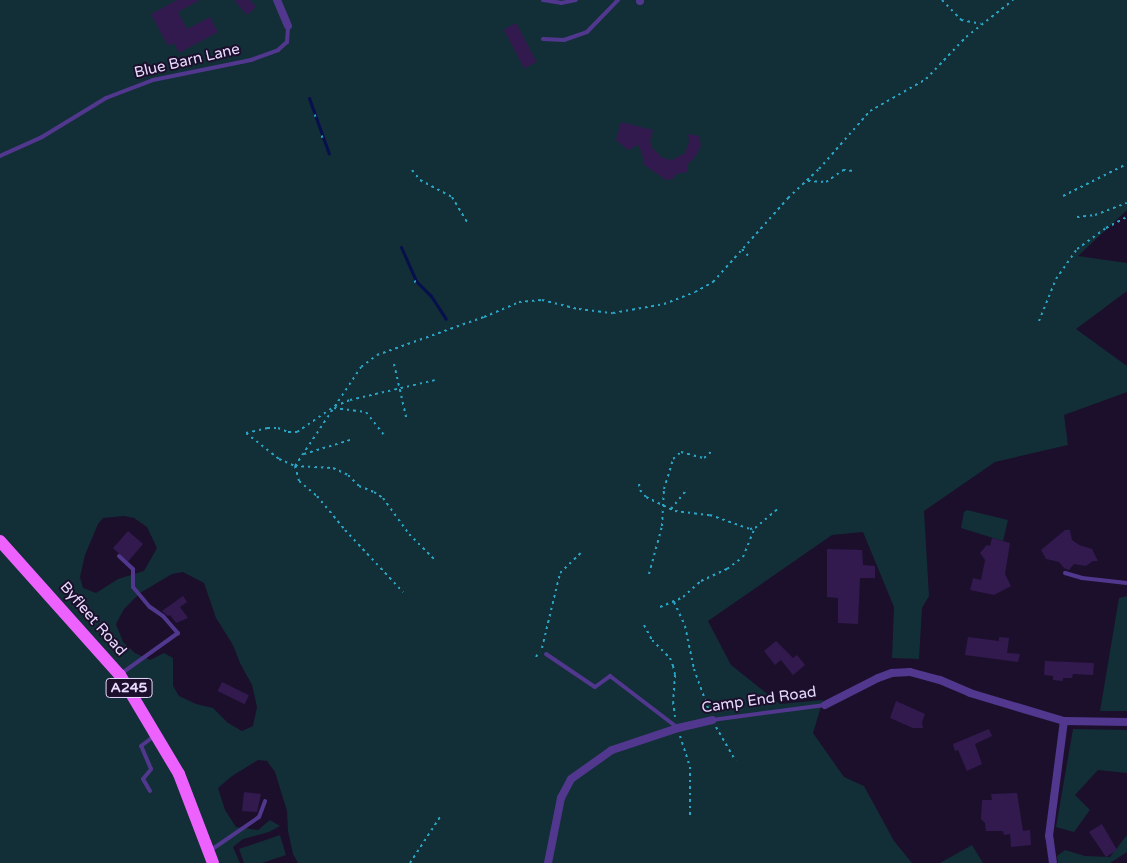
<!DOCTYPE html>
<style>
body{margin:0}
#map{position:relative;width:1127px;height:863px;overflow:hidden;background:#1c0f2c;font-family:"Varela Round",sans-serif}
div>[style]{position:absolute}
.green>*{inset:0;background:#122e37}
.stream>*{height:3px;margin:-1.5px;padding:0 1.5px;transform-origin:1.5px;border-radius:1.5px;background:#070f4d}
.building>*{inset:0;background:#321a4e;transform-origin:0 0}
.path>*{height:2px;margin-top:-1px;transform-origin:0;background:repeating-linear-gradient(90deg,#29a6c5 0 2.5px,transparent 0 6.5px)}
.lane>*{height:4px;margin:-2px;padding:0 2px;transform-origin:2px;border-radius:2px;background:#51388e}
.street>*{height:8px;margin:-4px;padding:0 4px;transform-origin:4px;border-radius:4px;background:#51388e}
.primary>*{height:12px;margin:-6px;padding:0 6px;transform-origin:6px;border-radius:6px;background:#ed62ff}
span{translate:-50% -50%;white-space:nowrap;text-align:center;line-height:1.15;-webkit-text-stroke:4px #1c0f2c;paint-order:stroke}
.shield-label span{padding:1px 4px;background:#1c0f2c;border:1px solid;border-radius:4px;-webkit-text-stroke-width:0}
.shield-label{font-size:14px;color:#e8dbff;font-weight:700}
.street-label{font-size:15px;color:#e8dbff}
</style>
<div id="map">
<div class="green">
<div style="clip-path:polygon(evenodd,0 0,1127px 0,1127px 210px,1078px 256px,1127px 263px,1127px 291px,1076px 329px,1127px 366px,1127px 392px,1064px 415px,1068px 445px,995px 462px,924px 511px,929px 596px,922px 608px,919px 659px,892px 658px,894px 607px,863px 532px,832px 535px,708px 621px,731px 665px,780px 704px,823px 700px,813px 733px,844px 777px,864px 786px,894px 841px,912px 863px,298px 863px,293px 854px,288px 831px,287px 811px,275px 772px,267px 761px,258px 760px,232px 776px,218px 788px,225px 810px,236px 827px,258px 830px,270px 820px,280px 826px,269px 832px,243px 839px,233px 847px,240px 863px,0 863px,0 0,124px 516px,134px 518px,147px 527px,157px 548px,144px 571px,118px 579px,96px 593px,83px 588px,80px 577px,85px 555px,98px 524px,103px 518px,124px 516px,0 0,183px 572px,204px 583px,216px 618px,233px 645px,240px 663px,252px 685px,257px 707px,253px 726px,242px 731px,228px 723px,213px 708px,196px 704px,179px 696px,173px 686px,173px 658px,164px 653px,150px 660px,135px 653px,123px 642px,116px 624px,124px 609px,140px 593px,172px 574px,183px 572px)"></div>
<div style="clip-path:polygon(967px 510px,1008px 520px,1003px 541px,961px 528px,964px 512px)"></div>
<div style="clip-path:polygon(1127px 596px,1127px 711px,1100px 711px,1119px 598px)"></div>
<div style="clip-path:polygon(1073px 729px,1127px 730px,1127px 773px,1098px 770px,1075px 795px,1090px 810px,1074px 832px,1056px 827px)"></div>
<div style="clip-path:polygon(280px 835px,286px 855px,262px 863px,244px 863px,239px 849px)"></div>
<div style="clip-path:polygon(1127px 835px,1127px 852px,1110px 863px,1058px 863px,1057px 856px,1065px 850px,1085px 856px,1110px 857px)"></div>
<div style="clip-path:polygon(972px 845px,983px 863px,940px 863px)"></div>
</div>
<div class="stream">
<div style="left:309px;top:98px;width:59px;rotate:70.3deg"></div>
<div style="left:401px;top:247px;width:37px;rotate:66deg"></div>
<div style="left:416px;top:281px;width:21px;rotate:45deg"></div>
<div style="left:431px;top:296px;width:27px;rotate:57deg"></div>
</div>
<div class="building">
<div style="clip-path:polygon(177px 0,200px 0,178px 12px,187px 29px,210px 17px,218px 32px,179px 53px,174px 43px,168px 46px,151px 14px)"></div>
<div style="clip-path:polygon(234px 0,250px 0,256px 7px,247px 15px)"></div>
<div style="left:516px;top:23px;width:44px;height:14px;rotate:62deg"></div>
<div style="clip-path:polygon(621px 122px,653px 130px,650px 141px,652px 148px,663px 158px,672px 160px,685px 153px,689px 142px,688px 134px,699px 136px,701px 145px,696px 156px,687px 165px,688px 172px,676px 174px,673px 179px,666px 180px,643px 164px,644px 161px,639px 145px,628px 150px,616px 140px)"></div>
<div style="clip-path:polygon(1065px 530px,1070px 530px,1072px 540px,1079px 545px,1092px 549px,1098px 561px,1093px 561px,1086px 566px,1074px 564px,1069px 570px,1064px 568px,1059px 562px,1046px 559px,1041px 550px)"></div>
<div style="left:128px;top:531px;width:20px;height:23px;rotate:41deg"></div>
<div style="clip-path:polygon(992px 538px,1010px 543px,1005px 574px,1011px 586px,994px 595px,970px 590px,973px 578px,981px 580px,985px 560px,980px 553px,987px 545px,990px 546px)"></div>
<div style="clip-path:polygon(827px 549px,862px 550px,863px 565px,875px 566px,875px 578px,860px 578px,858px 624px,838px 623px,838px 598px,827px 597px)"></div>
<div style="clip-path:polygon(183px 596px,187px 602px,180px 607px,188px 618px,176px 623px,170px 615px,168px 616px,162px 611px)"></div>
<div style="clip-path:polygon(968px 637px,999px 641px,999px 637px,1009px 638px,1007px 653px,1020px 654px,1018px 662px,965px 655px)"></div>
<div style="clip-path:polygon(776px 641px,793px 658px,797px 655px,805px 665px,793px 675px,781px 660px,775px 665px,764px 651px)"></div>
<div style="clip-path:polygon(1045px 661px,1094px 663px,1093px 675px,1073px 674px,1072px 678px,1063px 678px,1063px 681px,1053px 680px,1053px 676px,1044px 675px)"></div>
<div style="left:222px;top:682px;width:30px;height:10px;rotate:26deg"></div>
<div style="clip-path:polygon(896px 701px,925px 714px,922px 722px,923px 728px,913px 728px,890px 718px)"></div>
<div style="clip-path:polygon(989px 729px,992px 736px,975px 744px,982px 764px,967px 771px,958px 750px,955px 751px,953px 744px)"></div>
<div style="clip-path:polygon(244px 792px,261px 794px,257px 812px,242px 811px)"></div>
<div style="clip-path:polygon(1017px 793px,1023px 831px,1030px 830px,1031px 845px,1011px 847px,1010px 834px,1004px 835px,1003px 831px,986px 831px,985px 823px,981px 819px,982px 800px,992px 800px,991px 794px)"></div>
<div style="clip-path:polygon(1102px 824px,1117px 850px,1106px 857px,1089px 832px)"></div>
</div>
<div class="path">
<div style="left:942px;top:0;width:28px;rotate:46deg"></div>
<div style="left:961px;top:20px;width:20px;rotate:11deg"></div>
<div style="left:314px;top:116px;width:3px;rotate:-18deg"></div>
<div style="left:321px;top:137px;width:3px;rotate:-18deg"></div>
<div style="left:412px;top:170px;width:13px;rotate:51deg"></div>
<div style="left:420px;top:180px;width:36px;rotate:28deg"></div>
<div style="left:452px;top:197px;width:31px;rotate:59deg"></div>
<div style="left:808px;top:181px;width:18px;rotate:3deg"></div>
<div style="left:826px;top:182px;width:21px;rotate:-35deg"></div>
<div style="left:843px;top:170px;width:12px;rotate:5deg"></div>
<div style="left:1063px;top:196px;width:72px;rotate:-26.6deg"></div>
<div style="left:1077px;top:217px;width:18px;rotate:-6deg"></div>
<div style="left:1095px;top:215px;width:34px;rotate:-21deg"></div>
<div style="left:742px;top:249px;width:13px;rotate:48deg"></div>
<div style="left:414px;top:282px;width:5px;rotate:-22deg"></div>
<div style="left:1039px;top:321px;width:45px;rotate:-68deg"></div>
<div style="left:1056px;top:279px;width:37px;rotate:-55deg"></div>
<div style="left:1077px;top:249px;width:36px;rotate:-36deg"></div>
<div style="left:1106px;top:228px;width:24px;rotate:-28deg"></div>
<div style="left:394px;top:364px;width:58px;rotate:77.2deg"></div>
<div style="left:334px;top:408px;width:32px;rotate:7deg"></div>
<div style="left:366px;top:412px;width:31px;rotate:52deg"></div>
<div style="left:246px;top:433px;width:42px;rotate:38.2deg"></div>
<div style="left:279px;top:459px;width:17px;rotate:24deg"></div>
<div style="left:295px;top:466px;width:16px;rotate:75deg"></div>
<div style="left:299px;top:481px;width:23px;rotate:40deg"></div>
<div style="left:317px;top:496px;width:44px;rotate:50.5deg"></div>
<div style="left:345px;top:530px;width:85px;rotate:46.9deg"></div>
<div style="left:246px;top:433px;width:22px;rotate:-13deg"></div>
<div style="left:267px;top:428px;width:11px"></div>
<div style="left:278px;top:428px;width:11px;rotate:22deg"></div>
<div style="left:288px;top:432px;width:9px"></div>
<div style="left:297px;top:432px;width:46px;rotate:-34.4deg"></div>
<div style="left:335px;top:406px;width:16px;rotate:-22deg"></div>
<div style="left:350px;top:400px;width:87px;rotate:-13.2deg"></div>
<div style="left:304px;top:454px;width:51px;rotate:-17deg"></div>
<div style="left:295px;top:466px;width:119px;rotate:-56.3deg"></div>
<div style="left:361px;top:367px;width:20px;rotate:-37deg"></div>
<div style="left:377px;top:355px;width:114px;rotate:-19.6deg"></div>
<div style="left:484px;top:317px;width:38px;rotate:-23deg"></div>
<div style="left:519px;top:302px;width:23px;rotate:-5deg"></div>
<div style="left:542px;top:300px;width:38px;rotate:14deg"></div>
<div style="left:579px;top:309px;width:34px;rotate:7deg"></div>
<div style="left:613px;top:313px;width:52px;rotate:-10deg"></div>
<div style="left:664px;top:304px;width:33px;rotate:-21deg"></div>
<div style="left:695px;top:292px;width:21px;rotate:-29deg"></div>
<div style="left:713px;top:282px;width:113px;rotate:-48.2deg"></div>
<div style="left:788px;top:198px;width:42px;rotate:-43.1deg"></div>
<div style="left:819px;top:169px;width:77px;rotate:-48.7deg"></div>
<div style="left:870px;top:111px;width:64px;rotate:-29.7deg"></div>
<div style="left:926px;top:79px;width:58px;rotate:-46.4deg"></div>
<div style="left:966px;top:37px;width:60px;rotate:-38.2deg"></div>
<div style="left:295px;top:466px;width:38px;rotate:3deg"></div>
<div style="left:333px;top:468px;width:17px;rotate:25deg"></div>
<div style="left:348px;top:475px;width:16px;rotate:45deg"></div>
<div style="left:359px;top:486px;width:16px;rotate:22deg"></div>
<div style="left:374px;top:492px;width:11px;rotate:34deg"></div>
<div style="left:383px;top:498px;width:44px;rotate:54.2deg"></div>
<div style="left:409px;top:534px;width:38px;rotate:45deg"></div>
<div style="left:639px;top:484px;width:6px;rotate:81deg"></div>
<div style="left:640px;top:490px;width:9px;rotate:49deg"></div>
<div style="left:646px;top:497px;width:32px;rotate:26deg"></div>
<div style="left:675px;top:511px;width:35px;rotate:7deg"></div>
<div style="left:710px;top:515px;width:42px;rotate:19.3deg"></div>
<div style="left:750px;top:529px;width:5px;rotate:-11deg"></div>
<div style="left:755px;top:528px;width:31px;rotate:-40deg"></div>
<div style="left:671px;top:509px;width:26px;rotate:-51deg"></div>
<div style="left:649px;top:574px;width:50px;rotate:-74.8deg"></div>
<div style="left:662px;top:526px;width:37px;rotate:-87deg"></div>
<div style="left:664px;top:489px;width:31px;rotate:-73deg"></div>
<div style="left:673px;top:459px;width:11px;rotate:-41deg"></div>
<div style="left:681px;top:452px;width:24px;rotate:15deg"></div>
<div style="left:704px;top:458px;width:11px;rotate:-41deg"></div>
<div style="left:674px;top:602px;width:26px;rotate:65deg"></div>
<div style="left:685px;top:626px;width:44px;rotate:78.2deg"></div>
<div style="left:694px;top:669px;width:45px;rotate:70.3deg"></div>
<div style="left:660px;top:607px;width:25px;rotate:-23deg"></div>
<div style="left:683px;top:597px;width:24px;rotate:-42deg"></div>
<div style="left:701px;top:581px;width:29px;rotate:-25deg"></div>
<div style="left:727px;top:569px;width:20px;rotate:-37deg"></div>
<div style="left:743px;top:557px;width:31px;rotate:-68deg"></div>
<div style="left:644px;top:625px;width:17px;rotate:62deg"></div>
<div style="left:652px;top:640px;width:25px;rotate:45deg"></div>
<div style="left:670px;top:658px;width:9px;rotate:69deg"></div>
<div style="left:673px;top:666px;width:9px;rotate:77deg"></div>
<div style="left:675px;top:675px;width:27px;rotate:94deg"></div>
<div style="left:673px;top:702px;width:15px;rotate:82deg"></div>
<div style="left:542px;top:648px;width:77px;rotate:-76.5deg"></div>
<div style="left:560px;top:573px;width:32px;rotate:-44deg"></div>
<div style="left:536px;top:657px;width:6px;rotate:-59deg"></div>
<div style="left:716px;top:727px;width:39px;rotate:60deg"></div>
<div style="left:680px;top:736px;width:33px;rotate:72deg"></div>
<div style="left:690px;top:767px;width:49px;rotate:90deg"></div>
<div style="left:410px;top:863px;width:55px;rotate:-56.9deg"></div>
</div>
<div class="lane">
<div style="left:543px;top:0;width:18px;rotate:9deg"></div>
<div style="left:561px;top:3px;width:15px;rotate:-11deg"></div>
<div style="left:543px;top:39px;width:21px;rotate:3deg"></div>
<div style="left:564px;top:40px;width:24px;rotate:-19deg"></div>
<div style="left:587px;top:32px;width:45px;rotate:-45.9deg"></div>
<div style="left:0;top:156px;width:46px;rotate:-24.3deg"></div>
<div style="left:42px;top:137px;width:75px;rotate:-31.4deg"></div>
<div style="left:106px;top:98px;width:50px;rotate:-21deg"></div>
<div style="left:153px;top:80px;width:100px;rotate:-11.5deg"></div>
<div style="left:251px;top:60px;width:29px;rotate:-20deg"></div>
<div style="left:278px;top:50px;width:12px;rotate:-42deg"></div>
<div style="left:287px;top:42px;width:15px;rotate:-86deg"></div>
<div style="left:119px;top:556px;width:19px;rotate:43deg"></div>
<div style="left:133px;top:569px;width:18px;rotate:90deg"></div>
<div style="left:133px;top:587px;width:26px;rotate:50deg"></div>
<div style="left:150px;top:607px;width:16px;rotate:35deg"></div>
<div style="left:163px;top:616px;width:23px;rotate:49deg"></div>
<div style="left:178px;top:633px;width:69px;rotate:144.5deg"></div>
<div style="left:1065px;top:573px;width:18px;rotate:16deg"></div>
<div style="left:1082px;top:578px;width:45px;rotate:6.3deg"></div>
<div style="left:546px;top:654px;width:59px;rotate:34deg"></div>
<div style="left:595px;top:687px;width:19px;rotate:-36deg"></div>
<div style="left:610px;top:676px;width:86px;rotate:37.4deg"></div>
<div style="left:712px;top:720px;width:114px;rotate:-7.6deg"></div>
<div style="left:150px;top:791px;width:14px;rotate:-120deg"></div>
<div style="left:143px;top:779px;width:13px;rotate:-51deg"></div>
<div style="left:151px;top:769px;width:25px;rotate:-113deg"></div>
<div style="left:141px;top:746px;width:15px;rotate:-37deg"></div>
<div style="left:211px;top:850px;width:58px;rotate:-34.5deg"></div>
<div style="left:259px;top:817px;width:17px;rotate:-69deg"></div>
</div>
<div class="street">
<div style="left:277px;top:0;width:28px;rotate:67deg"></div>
<div style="left:640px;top:1px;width:1px;rotate:-90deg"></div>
<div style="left:825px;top:705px;width:59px;rotate:-27deg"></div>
<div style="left:878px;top:678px;width:15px;rotate:-20deg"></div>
<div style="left:892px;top:673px;width:18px;rotate:-3deg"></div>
<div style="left:910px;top:672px;width:31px;rotate:15deg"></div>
<div style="left:940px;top:680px;width:33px;rotate:23deg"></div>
<div style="left:970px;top:693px;width:98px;rotate:16.6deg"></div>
<div style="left:1064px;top:721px;width:63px;rotate:0.9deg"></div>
<div style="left:548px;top:863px;width:66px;rotate:-78.7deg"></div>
<div style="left:561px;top:798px;width:21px;rotate:-62deg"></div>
<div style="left:571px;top:779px;width:50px;rotate:-35.3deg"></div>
<div style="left:612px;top:750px;width:70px;rotate:-18.4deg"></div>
<div style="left:678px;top:728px;width:35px;rotate:-13deg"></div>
<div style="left:1053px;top:863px;width:27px;rotate:-98deg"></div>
<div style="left:1049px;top:836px;width:116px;rotate:-82.6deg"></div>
</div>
<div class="primary">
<div style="left:0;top:541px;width:180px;rotate:48.2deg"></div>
<div style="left:120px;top:675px;width:115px;rotate:59.2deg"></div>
<div style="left:179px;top:774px;width:95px;rotate:69.1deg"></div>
</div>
<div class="shield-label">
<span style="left:129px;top:688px">A245</span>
</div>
<div class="street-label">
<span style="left:187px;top:61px;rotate:-13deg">Blue Barn Lane</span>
<span style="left:93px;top:619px;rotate:49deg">Byfleet Road</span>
<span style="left:759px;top:700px;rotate:-8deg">Camp End Road</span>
</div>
</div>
